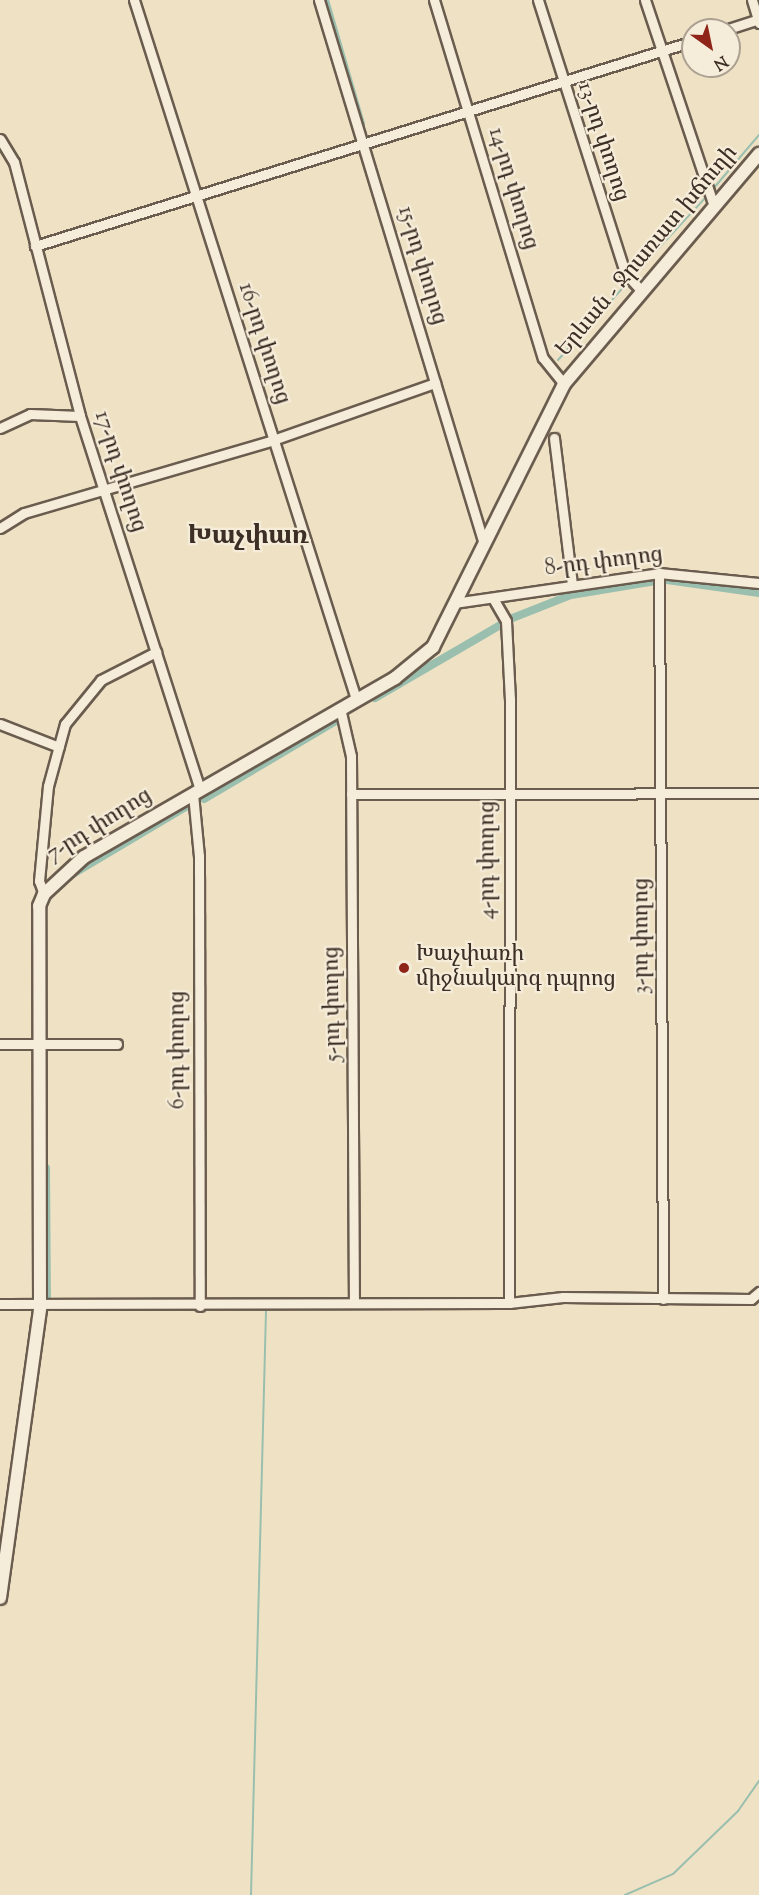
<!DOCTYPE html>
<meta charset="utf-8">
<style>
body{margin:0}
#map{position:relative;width:759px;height:1895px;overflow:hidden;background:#efe2c4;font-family:"Sorts Mill Goudy","Noto Serif Armenian",serif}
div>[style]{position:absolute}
.stream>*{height:2px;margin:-1px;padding:0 1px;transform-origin:1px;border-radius:1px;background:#9abfaf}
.canal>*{height:8px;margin:-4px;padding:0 4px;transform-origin:4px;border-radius:4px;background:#9abfaf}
.roads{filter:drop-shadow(2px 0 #6a5c4e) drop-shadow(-2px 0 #6a5c4e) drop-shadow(0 2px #6a5c4e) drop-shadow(0 -2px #6a5c4e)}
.street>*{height:9px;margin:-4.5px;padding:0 4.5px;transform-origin:4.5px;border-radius:4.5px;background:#f5ecd9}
.secondary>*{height:12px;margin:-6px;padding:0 6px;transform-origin:6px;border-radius:6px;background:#f5ecd9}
.dots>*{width:16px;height:16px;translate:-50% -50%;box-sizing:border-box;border:3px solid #f5ecd9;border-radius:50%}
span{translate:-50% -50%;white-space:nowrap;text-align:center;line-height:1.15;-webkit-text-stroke:4.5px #f5ecd9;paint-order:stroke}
.street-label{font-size:22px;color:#3d2f26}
.poi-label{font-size:22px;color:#3d2f26}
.left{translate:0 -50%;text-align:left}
.quarter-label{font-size:26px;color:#3d2f26;font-weight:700}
.north{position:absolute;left:681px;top:18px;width:60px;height:60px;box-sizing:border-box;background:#f5ecd9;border:2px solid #aba091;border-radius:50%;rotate:147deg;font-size:16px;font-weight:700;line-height:24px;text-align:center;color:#3d2f26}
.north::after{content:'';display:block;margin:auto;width:21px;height:27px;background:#8f2418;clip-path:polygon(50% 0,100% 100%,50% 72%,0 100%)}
</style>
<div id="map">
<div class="stream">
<div style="left:713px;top:189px;width:71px;rotate:-49.6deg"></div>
<div style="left:631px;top:278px;width:112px;rotate:-47.2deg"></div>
<div style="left:558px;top:360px;width:105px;rotate:-48.1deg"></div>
<div style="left:251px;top:1895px;width:584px;rotate:-88.53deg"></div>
<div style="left:625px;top:1895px;width:52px;rotate:-23.6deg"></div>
<div style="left:673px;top:1874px;width:91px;rotate:-44.1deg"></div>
<div style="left:738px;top:1811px;width:37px;rotate:-55deg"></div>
</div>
<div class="canal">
<div style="left:325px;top:0;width:129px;rotate:73.8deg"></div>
<div style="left:667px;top:580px;width:93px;rotate:8deg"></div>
<div style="left:510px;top:619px;width:66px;rotate:-21.5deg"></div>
<div style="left:571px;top:595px;width:86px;rotate:-9.4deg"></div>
<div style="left:375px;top:698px;width:147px;rotate:-30.2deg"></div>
<div style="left:204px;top:799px;width:151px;rotate:-30.6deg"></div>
<div style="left:71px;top:875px;width:137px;rotate:-30.7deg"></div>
<div style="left:46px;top:1168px;width:134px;rotate:89.6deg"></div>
</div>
<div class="roads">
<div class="street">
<div style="left:134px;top:0;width:733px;rotate:72.38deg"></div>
<div style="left:319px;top:0;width:568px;rotate:73.13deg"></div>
<div style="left:434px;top:0;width:374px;rotate:73.1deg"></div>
<div style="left:543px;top:358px;width:33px;rotate:51deg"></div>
<div style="left:538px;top:0;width:287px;rotate:72.3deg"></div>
<div style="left:625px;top:273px;width:22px;rotate:47deg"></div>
<div style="left:645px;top:0;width:217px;rotate:71.5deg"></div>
<div style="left:752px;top:0;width:24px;rotate:73deg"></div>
<div style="left:725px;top:30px;width:35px;rotate:-18deg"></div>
<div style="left:0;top:139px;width:27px;rotate:59deg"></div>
<div style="left:14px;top:162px;width:262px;rotate:75.4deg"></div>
<div style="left:80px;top:416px;width:393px;rotate:72.2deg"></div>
<div style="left:35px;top:246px;width:689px;rotate:-17.3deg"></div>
<div style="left:0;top:428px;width:33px;rotate:-25deg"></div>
<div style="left:30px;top:414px;width:50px;rotate:2.3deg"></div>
<div style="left:554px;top:438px;width:148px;rotate:83deg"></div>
<div style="left:0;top:528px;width:28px;rotate:-32deg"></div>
<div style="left:24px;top:513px;width:259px;rotate:-16.3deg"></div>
<div style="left:273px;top:440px;width:172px;rotate:-19.4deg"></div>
<div style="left:659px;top:573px;width:726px;rotate:89.68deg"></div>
<div style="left:494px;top:600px;width:24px;rotate:60deg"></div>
<div style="left:506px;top:621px;width:78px;rotate:87.1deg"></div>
<div style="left:510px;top:699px;width:604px;rotate:90.09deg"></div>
<div style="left:454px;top:603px;width:207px;rotate:-8.3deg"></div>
<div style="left:659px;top:573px;width:100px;rotate:5.7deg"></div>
<div style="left:340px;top:708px;width:49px;rotate:77.1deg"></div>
<div style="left:351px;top:756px;width:546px;rotate:89.69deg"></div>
<div style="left:0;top:724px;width:63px;rotate:21.3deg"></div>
<div style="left:193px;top:794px;width:62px;rotate:84.5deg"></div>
<div style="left:199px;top:856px;width:450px;rotate:89.9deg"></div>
<div style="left:351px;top:794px;width:408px;rotate:-0.1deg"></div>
<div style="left:44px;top:894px;width:14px;rotate:-111deg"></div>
<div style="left:39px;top:881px;width:95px;rotate:-84.6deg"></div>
<div style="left:48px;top:786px;width:64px;rotate:-74.7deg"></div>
<div style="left:65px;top:724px;width:57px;rotate:-50.7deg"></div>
<div style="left:101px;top:680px;width:62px;rotate:-27deg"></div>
<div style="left:0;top:1044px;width:117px"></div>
<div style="left:0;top:1304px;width:509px;rotate:-0.11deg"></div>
<div style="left:509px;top:1303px;width:54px;rotate:-6.3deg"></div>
<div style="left:563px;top:1297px;width:188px;rotate:0.6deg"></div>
<div style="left:751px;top:1299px;width:11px;rotate:-41deg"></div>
</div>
<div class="secondary">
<div style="left:0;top:1598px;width:293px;rotate:-82.1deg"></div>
<div style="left:40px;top:1308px;width:402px;rotate:-90.1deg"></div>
<div style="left:39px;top:906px;width:13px;rotate:-67deg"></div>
<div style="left:44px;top:894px;width:54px;rotate:-42.8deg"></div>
<div style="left:84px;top:857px;width:359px;rotate:-29.9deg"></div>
<div style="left:395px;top:678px;width:49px;rotate:-39.2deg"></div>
<div style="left:433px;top:647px;width:294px;rotate:-63.5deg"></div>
<div style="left:564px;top:384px;width:302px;rotate:-49.7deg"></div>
</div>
</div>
<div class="dots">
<div style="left:404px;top:968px;background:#8f2418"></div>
</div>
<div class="street-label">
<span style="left:602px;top:142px;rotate:72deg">13-րդ փողոց</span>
<span style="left:512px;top:189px;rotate:73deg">14-րդ փողոց</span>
<span style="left:648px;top:252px;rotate:-50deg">Երևան - Ջրառատ խճուղի</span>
<span style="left:421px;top:266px;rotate:73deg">15-րդ փողոց</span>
<span style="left:263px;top:344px;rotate:72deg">16-րդ փողոց</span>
<span style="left:119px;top:472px;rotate:72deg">17-րդ փողոց</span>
<span style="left:604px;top:563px;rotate:-7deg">8-րդ փողոց</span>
<span style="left:100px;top:826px;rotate:-32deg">7-րդ փողոց</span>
<span style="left:489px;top:860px;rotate:-90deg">4-րդ փողոց</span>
<span style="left:643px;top:936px;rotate:-90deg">3-րդ փողոց</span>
<span style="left:334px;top:1004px;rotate:-91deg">5-րդ փողոց</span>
<span style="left:179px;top:1050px;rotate:-90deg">6-րդ փողոց</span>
</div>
<div class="poi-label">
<span class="left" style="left:416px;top:968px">Խաչփառի<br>միջնակարգ դպրոց</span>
</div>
<div class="quarter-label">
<span style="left:248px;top:537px">Խաչփառ</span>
</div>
<div class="north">N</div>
</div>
